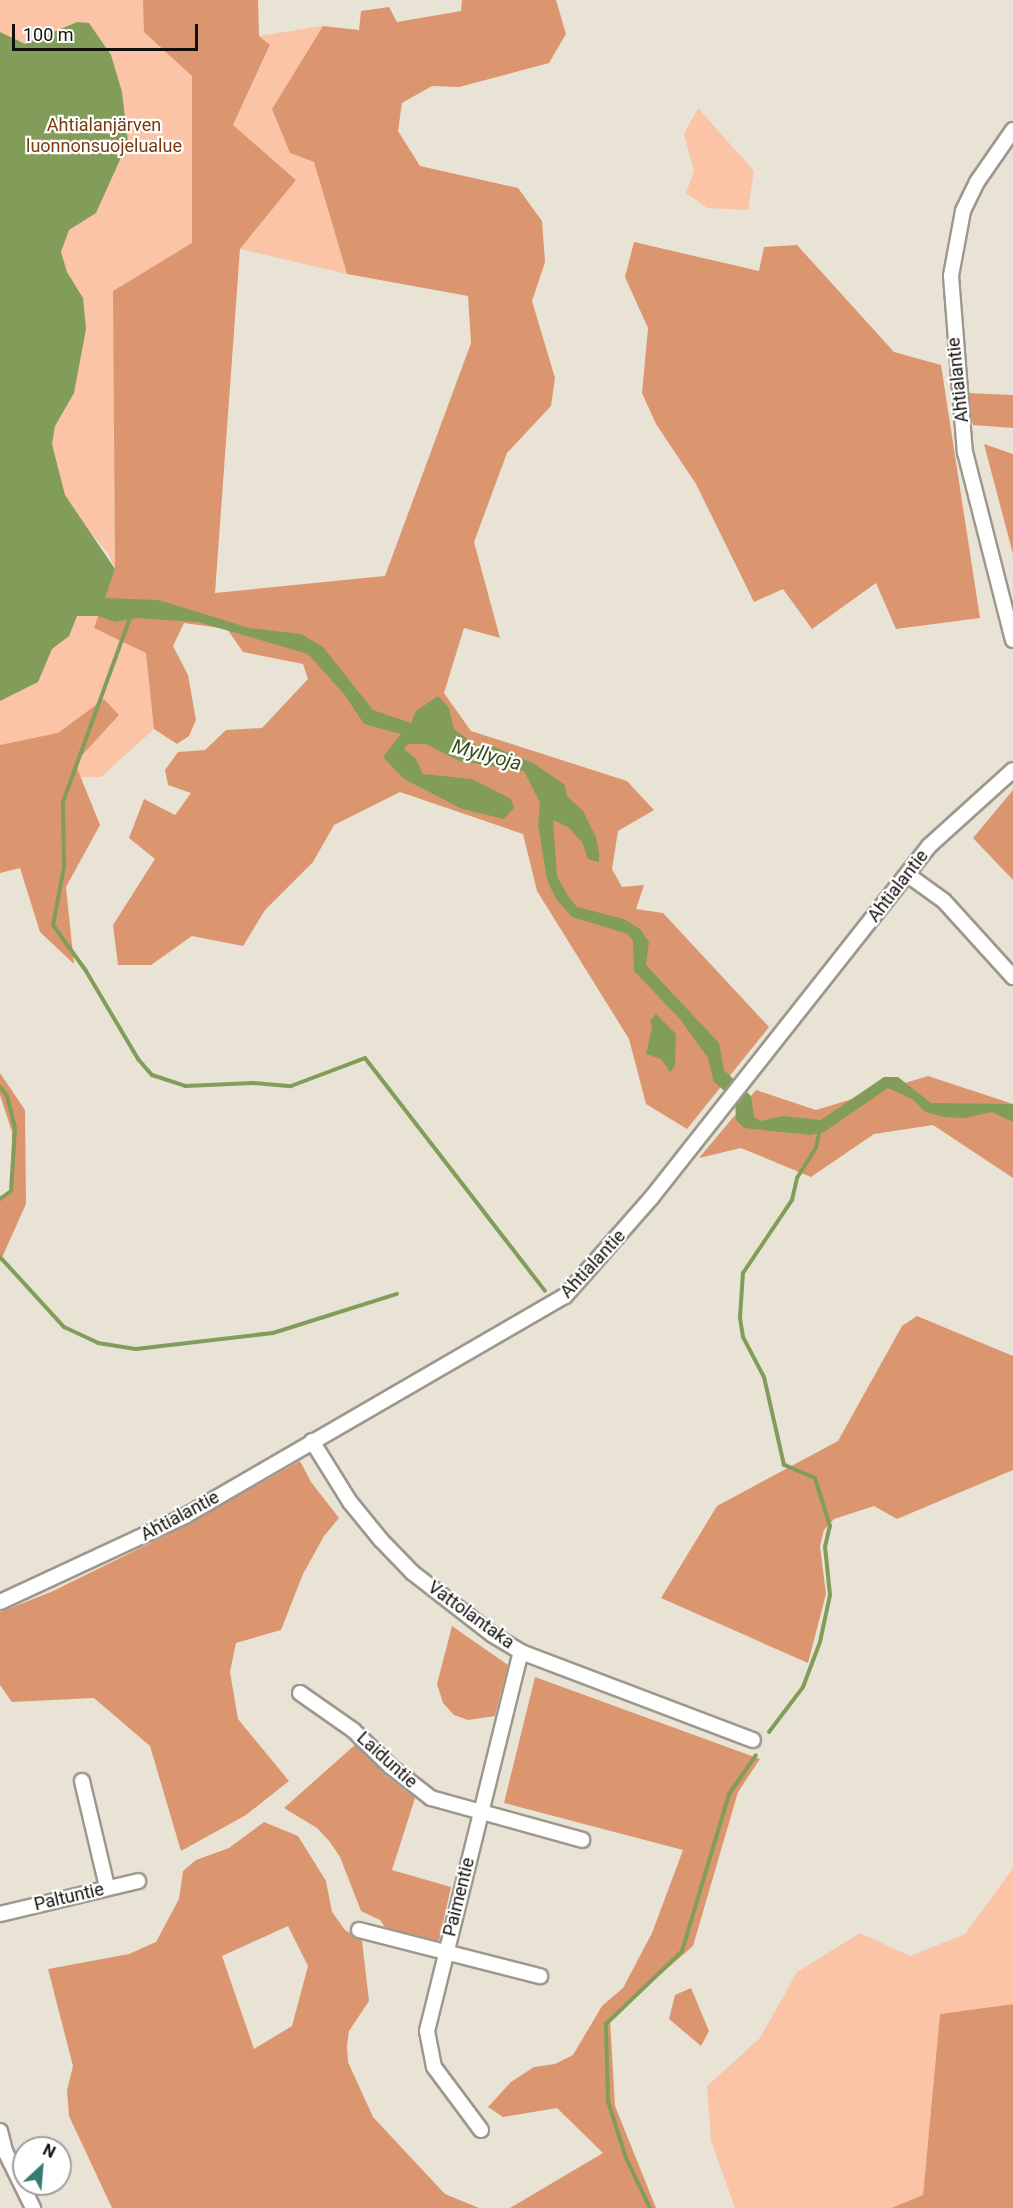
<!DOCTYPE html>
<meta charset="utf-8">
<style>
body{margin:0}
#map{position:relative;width:1013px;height:2208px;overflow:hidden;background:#e9e3d6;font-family:Roboto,sans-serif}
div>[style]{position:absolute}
.green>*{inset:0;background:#fbc4a7}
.forest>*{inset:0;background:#db9670}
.water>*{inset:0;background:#829d59}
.stream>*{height:4px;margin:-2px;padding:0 2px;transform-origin:2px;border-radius:2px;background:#829d59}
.roads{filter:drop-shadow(2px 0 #9e988c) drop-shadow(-2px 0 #9e988c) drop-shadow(0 2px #9e988c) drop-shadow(0 -2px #9e988c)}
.minor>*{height:14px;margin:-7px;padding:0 7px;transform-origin:7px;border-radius:7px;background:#fff}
span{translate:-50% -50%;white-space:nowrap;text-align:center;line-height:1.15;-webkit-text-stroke:4.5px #fff;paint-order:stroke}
.park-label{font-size:18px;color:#793a10}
.street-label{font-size:18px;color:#12100c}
.water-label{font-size:20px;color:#394b19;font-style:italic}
.north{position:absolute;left:12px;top:2136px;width:60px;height:60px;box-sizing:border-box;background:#fff;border:2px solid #a09f9e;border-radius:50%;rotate:26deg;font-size:16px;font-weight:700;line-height:24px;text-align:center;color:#12100c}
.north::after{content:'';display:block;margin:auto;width:21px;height:27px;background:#357b72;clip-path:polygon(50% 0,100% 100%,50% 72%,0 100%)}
.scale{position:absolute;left:12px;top:24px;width:186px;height:27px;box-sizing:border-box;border:3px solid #12100c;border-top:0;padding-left:8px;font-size:18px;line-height:21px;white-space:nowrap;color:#12100c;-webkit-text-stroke:4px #fff;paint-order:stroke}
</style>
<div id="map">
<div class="green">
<div style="clip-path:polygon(0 0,193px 0,203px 253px,114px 338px,115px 569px,108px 553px,78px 518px,153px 628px,154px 729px,101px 777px,0 778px)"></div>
<div style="clip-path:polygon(323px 26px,272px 109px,290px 153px,314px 162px,347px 274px,240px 249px,296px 180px,233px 125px,270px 46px,259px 36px)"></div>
<div style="clip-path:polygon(698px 108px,754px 171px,748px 210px,707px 208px,686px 193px,694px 171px,684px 134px)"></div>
<div style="clip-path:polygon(1013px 1868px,1013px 2004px,940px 2014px,923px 2195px,891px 2208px,735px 2208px,711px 2141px,707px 2086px,760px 2038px,797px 1972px,860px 1933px,910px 1956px,965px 1934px)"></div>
</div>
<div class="forest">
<div style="clip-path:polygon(143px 0,258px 0,259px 36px,270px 45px,233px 125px,296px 180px,240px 249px,215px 593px,385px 576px,471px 343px,468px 296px,347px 274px,314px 162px,290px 153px,272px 109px,323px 26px,359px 30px,361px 11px,389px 7px,397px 22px,461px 11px,462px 0,556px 0,566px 34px,549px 63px,459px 87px,432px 86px,402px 103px,398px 131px,420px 166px,518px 188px,542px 221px,545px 262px,532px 301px,555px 378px,551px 406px,507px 453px,474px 542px,500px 638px,464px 628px,444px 693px,471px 731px,627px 781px,654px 810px,618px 831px,612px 869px,622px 887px,644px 885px,636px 909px,663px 913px,769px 1027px,687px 1129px,646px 1104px,629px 1039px,537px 891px,523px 834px,400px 792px,334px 825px,313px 862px,265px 910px,243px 946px,192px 936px,151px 965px,118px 965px,113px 925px,155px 859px,129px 838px,144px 799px,175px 815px,191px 793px,168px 785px,165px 770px,178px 752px,205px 750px,226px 730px,262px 728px,308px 679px,303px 664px,243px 652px,227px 629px,184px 623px,173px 646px,188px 675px,196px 720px,189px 736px,177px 744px,154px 729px,146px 653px,94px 628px,115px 569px,113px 291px,192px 243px,192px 76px,144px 32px)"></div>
<div style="clip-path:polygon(634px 242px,759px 271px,764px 247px,797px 245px,894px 352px,941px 365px,980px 618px,896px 629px,876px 583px,812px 629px,783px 589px,754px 602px,696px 484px,656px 424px,642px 393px,648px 328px,625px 277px)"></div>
<div style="clip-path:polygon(966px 393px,1013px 395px,1013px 428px,973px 425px)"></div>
<div style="clip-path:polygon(984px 444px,1013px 454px,1013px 554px)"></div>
<div style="clip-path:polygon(104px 699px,119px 715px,75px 763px,100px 825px,66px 887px,74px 964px,40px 932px,20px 868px,0 873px,0 745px,58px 733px)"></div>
<div style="clip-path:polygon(1013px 790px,1013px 880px,973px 838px)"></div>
<div style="clip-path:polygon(0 1073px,25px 1110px,26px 1204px,0 1262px,0 1199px,11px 1191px,12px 1132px,0 1095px)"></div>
<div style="clip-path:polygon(928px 1076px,1013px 1104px,1013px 1178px,933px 1125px,874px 1134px,811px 1177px,741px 1148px,699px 1158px,756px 1090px,816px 1110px)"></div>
<div style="clip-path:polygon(917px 1316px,1013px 1356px,1013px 1470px,897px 1519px,874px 1506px,834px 1519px,824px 1530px,820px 1546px,826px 1594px,808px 1663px,661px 1598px,717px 1506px,838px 1441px,902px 1326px)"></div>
<div style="clip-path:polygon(300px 1461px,311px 1482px,339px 1518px,324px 1536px,303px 1574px,281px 1630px,236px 1643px,230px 1672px,238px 1719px,289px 1781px,246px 1815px,181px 1851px,150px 1746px,94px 1698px,12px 1702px,0 1685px,0 1612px,51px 1592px,181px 1528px)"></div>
<div style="clip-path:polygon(452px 1626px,508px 1665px,495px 1716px,468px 1720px,454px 1715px,443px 1703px,437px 1684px)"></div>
<div style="clip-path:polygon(535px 1677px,760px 1759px,738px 1792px,693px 1946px,610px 2019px,615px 2106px,656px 2208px,510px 2208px,603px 2153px,557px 2108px,503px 2117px,488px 2107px,511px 2082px,534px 2067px,555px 2064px,573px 2055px,602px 2006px,623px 1988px,652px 1933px,683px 1850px,504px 1803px)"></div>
<div style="clip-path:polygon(356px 1744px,385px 1775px,415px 1798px,392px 1870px,451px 1887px,439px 1941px,387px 1930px,380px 1920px,361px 1911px,340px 1857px,330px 1842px,317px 1828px,284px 1808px)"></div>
<div style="clip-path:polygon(evenodd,264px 1822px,298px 1836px,326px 1881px,332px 1912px,345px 1930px,362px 1941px,369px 2001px,349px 2031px,347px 2046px,348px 2062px,373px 2117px,445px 2194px,479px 2208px,112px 2208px,69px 2116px,67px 2090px,73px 2066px,48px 1969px,129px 1954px,156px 1942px,179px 1899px,183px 1871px,196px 1860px,229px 1848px,264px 1822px,288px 1926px,308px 1966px,292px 2026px,254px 2049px,222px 1956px,288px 1926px)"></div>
<div style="clip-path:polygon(691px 1988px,709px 2031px,701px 2046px,669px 2019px,675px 1995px)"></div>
<div style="clip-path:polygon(1013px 2004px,1013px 2208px,891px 2208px,923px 2195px,940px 2014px)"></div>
</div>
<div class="water">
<div style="clip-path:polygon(77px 22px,89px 23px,111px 55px,122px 92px,128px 142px,96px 213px,69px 230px,61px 252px,67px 272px,83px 298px,86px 329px,74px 393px,55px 426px,52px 444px,65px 495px,115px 569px,105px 598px,159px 600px,249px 628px,301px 634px,323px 647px,373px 710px,411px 723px,416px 711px,438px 696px,449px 708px,454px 729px,481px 749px,492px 746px,533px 763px,565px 785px,567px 796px,583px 811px,596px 837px,599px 853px,599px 862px,588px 859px,582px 842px,568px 827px,553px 820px,557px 876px,568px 896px,577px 907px,624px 919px,640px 929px,649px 942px,646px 965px,719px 1043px,724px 1070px,751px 1096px,754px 1117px,761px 1121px,783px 1116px,821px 1120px,884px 1077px,898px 1077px,931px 1103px,1013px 1104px,1013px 1122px,992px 1112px,964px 1118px,943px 1117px,926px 1112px,912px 1099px,888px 1088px,824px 1132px,810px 1135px,744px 1128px,736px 1120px,735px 1100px,714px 1082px,708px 1058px,680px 1019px,634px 971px,633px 941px,628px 934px,572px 917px,556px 899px,547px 880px,538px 824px,540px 803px,524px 771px,459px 761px,426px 744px,408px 744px,404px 749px,416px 759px,423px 774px,472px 779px,511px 799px,514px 808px,504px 819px,462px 809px,404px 779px,383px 757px,401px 734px,364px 724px,344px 694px,308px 654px,198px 622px,136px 618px,115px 622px,98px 616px,77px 616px,69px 636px,52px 649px,38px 682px,0 701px,0 32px,25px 44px)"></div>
<div style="clip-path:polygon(656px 1014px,676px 1034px,675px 1066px,670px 1072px,661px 1059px,646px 1054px,652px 1027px,650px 1021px)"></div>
</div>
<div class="stream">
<div style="left:131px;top:615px;width:199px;rotate:110deg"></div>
<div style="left:63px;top:802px;width:65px;rotate:89.1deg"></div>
<div style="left:64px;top:867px;width:59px;rotate:100.7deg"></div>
<div style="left:53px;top:925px;width:57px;rotate:54.3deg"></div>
<div style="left:86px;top:971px;width:102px;rotate:59.4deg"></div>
<div style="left:138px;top:1059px;width:21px;rotate:49deg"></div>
<div style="left:152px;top:1075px;width:35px;rotate:18deg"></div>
<div style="left:185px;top:1086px;width:68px;rotate:-2.5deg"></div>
<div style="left:253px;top:1083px;width:38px;rotate:5deg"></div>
<div style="left:291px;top:1086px;width:79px;rotate:-20.7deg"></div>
<div style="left:365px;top:1058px;width:294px;rotate:52.3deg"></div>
<div style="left:0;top:1087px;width:11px;rotate:52deg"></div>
<div style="left:7px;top:1096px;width:34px;rotate:76deg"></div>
<div style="left:15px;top:1129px;width:62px;rotate:93.7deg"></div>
<div style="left:11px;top:1191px;width:14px;rotate:144deg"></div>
<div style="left:0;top:1257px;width:95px;rotate:47.6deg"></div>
<div style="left:64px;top:1327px;width:38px;rotate:25deg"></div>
<div style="left:98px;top:1343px;width:38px;rotate:9deg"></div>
<div style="left:136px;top:1349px;width:138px;rotate:-6.7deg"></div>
<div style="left:273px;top:1333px;width:130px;rotate:-17.5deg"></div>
<div style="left:769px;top:1732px;width:56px;rotate:-52.9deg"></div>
<div style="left:803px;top:1687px;width:48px;rotate:-69.3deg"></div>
<div style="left:820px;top:1642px;width:48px;rotate:-78deg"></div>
<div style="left:830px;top:1595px;width:48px;rotate:-95.9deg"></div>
<div style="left:825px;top:1547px;width:22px;rotate:-77deg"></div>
<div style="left:830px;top:1526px;width:50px;rotate:-107.4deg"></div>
<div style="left:815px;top:1478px;width:34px;rotate:-157deg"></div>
<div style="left:784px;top:1465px;width:90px;rotate:-102.8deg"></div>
<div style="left:764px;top:1377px;width:45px;rotate:-117.7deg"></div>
<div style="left:743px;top:1337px;width:20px;rotate:-99deg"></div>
<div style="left:740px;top:1317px;width:44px;rotate:-86.1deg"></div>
<div style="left:743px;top:1273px;width:88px;rotate:-56.1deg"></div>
<div style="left:792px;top:1200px;width:23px;rotate:-77deg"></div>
<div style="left:797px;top:1178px;width:36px;rotate:-58deg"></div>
<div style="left:816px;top:1148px;width:19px;rotate:-78deg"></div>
<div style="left:650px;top:2208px;width:55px;rotate:-115.6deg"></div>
<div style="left:626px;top:2158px;width:60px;rotate:-107.5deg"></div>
<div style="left:608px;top:2101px;width:77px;rotate:-91.5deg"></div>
<div style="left:606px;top:2024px;width:105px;rotate:-43.8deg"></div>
<div style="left:682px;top:1951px;width:164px;rotate:-73.3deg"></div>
<div style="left:729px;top:1794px;width:47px;rotate:-55.3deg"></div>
</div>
<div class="roads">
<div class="minor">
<div style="left:1013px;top:130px;width:63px;rotate:124.7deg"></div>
<div style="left:977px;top:182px;width:32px;rotate:116deg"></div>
<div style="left:963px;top:211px;width:66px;rotate:100.5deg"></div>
<div style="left:951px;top:276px;width:177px;rotate:85.5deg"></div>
<div style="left:965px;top:452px;width:194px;rotate:75.7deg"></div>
<div style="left:908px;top:875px;width:44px;rotate:35.8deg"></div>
<div style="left:944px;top:901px;width:103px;rotate:47.8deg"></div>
<div style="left:312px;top:1441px;width:72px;rotate:58.1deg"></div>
<div style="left:350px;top:1502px;width:49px;rotate:50.8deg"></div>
<div style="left:381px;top:1540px;width:46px;rotate:45.9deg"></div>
<div style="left:413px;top:1573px;width:101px;rotate:37.8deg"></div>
<div style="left:493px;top:1635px;width:33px;rotate:31deg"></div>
<div style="left:521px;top:1652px;width:248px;rotate:20.8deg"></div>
<div style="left:0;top:1602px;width:204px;rotate:-24.9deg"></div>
<div style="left:185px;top:1516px;width:439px;rotate:-30.1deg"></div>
<div style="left:565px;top:1296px;width:132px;rotate:-48.7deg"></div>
<div style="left:652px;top:1197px;width:447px;rotate:-51.7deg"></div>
<div style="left:929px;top:846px;width:113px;rotate:-42.1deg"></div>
<div style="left:300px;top:1693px;width:65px;rotate:34.9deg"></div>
<div style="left:353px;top:1730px;width:53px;rotate:44.2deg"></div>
<div style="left:391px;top:1767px;width:51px;rotate:37.8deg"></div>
<div style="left:431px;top:1798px;width:157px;rotate:15.5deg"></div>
<div style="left:82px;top:1781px;width:109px;rotate:76.7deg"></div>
<div style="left:0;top:1914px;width:142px;rotate:-13.4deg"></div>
<div style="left:359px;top:1930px;width:187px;rotate:14.3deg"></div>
<div style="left:481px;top:2130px;width:79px;rotate:-126.7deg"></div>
<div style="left:434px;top:2067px;width:37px;rotate:-101deg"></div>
<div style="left:427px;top:2031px;width:390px;rotate:-76.1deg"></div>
<div style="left:0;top:2131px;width:21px;rotate:76deg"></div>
<div style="left:5px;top:2151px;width:64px;rotate:63.8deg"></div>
</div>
</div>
<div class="park-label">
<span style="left:104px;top:136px">Ahtialanjärven<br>luonnonsuojelualue</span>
</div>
<div class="street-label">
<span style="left:958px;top:380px;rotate:-96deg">Ahtialantie</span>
<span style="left:898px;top:886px;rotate:-52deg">Ahtialantie</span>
<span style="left:593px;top:1264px;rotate:-47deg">Ahtialantie</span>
<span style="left:180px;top:1516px;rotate:-28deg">Ahtialantie</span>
<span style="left:471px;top:1615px;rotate:36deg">Vattolantaka</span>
<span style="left:387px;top:1760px;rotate:42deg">Laiduntie</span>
<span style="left:69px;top:1897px;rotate:-13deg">Paltuntie</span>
<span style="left:459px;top:1897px;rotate:-76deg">Paimentie</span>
</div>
<div class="water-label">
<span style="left:487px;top:755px;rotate:15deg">Myllyoja</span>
</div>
<div class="north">N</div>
<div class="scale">100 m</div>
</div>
